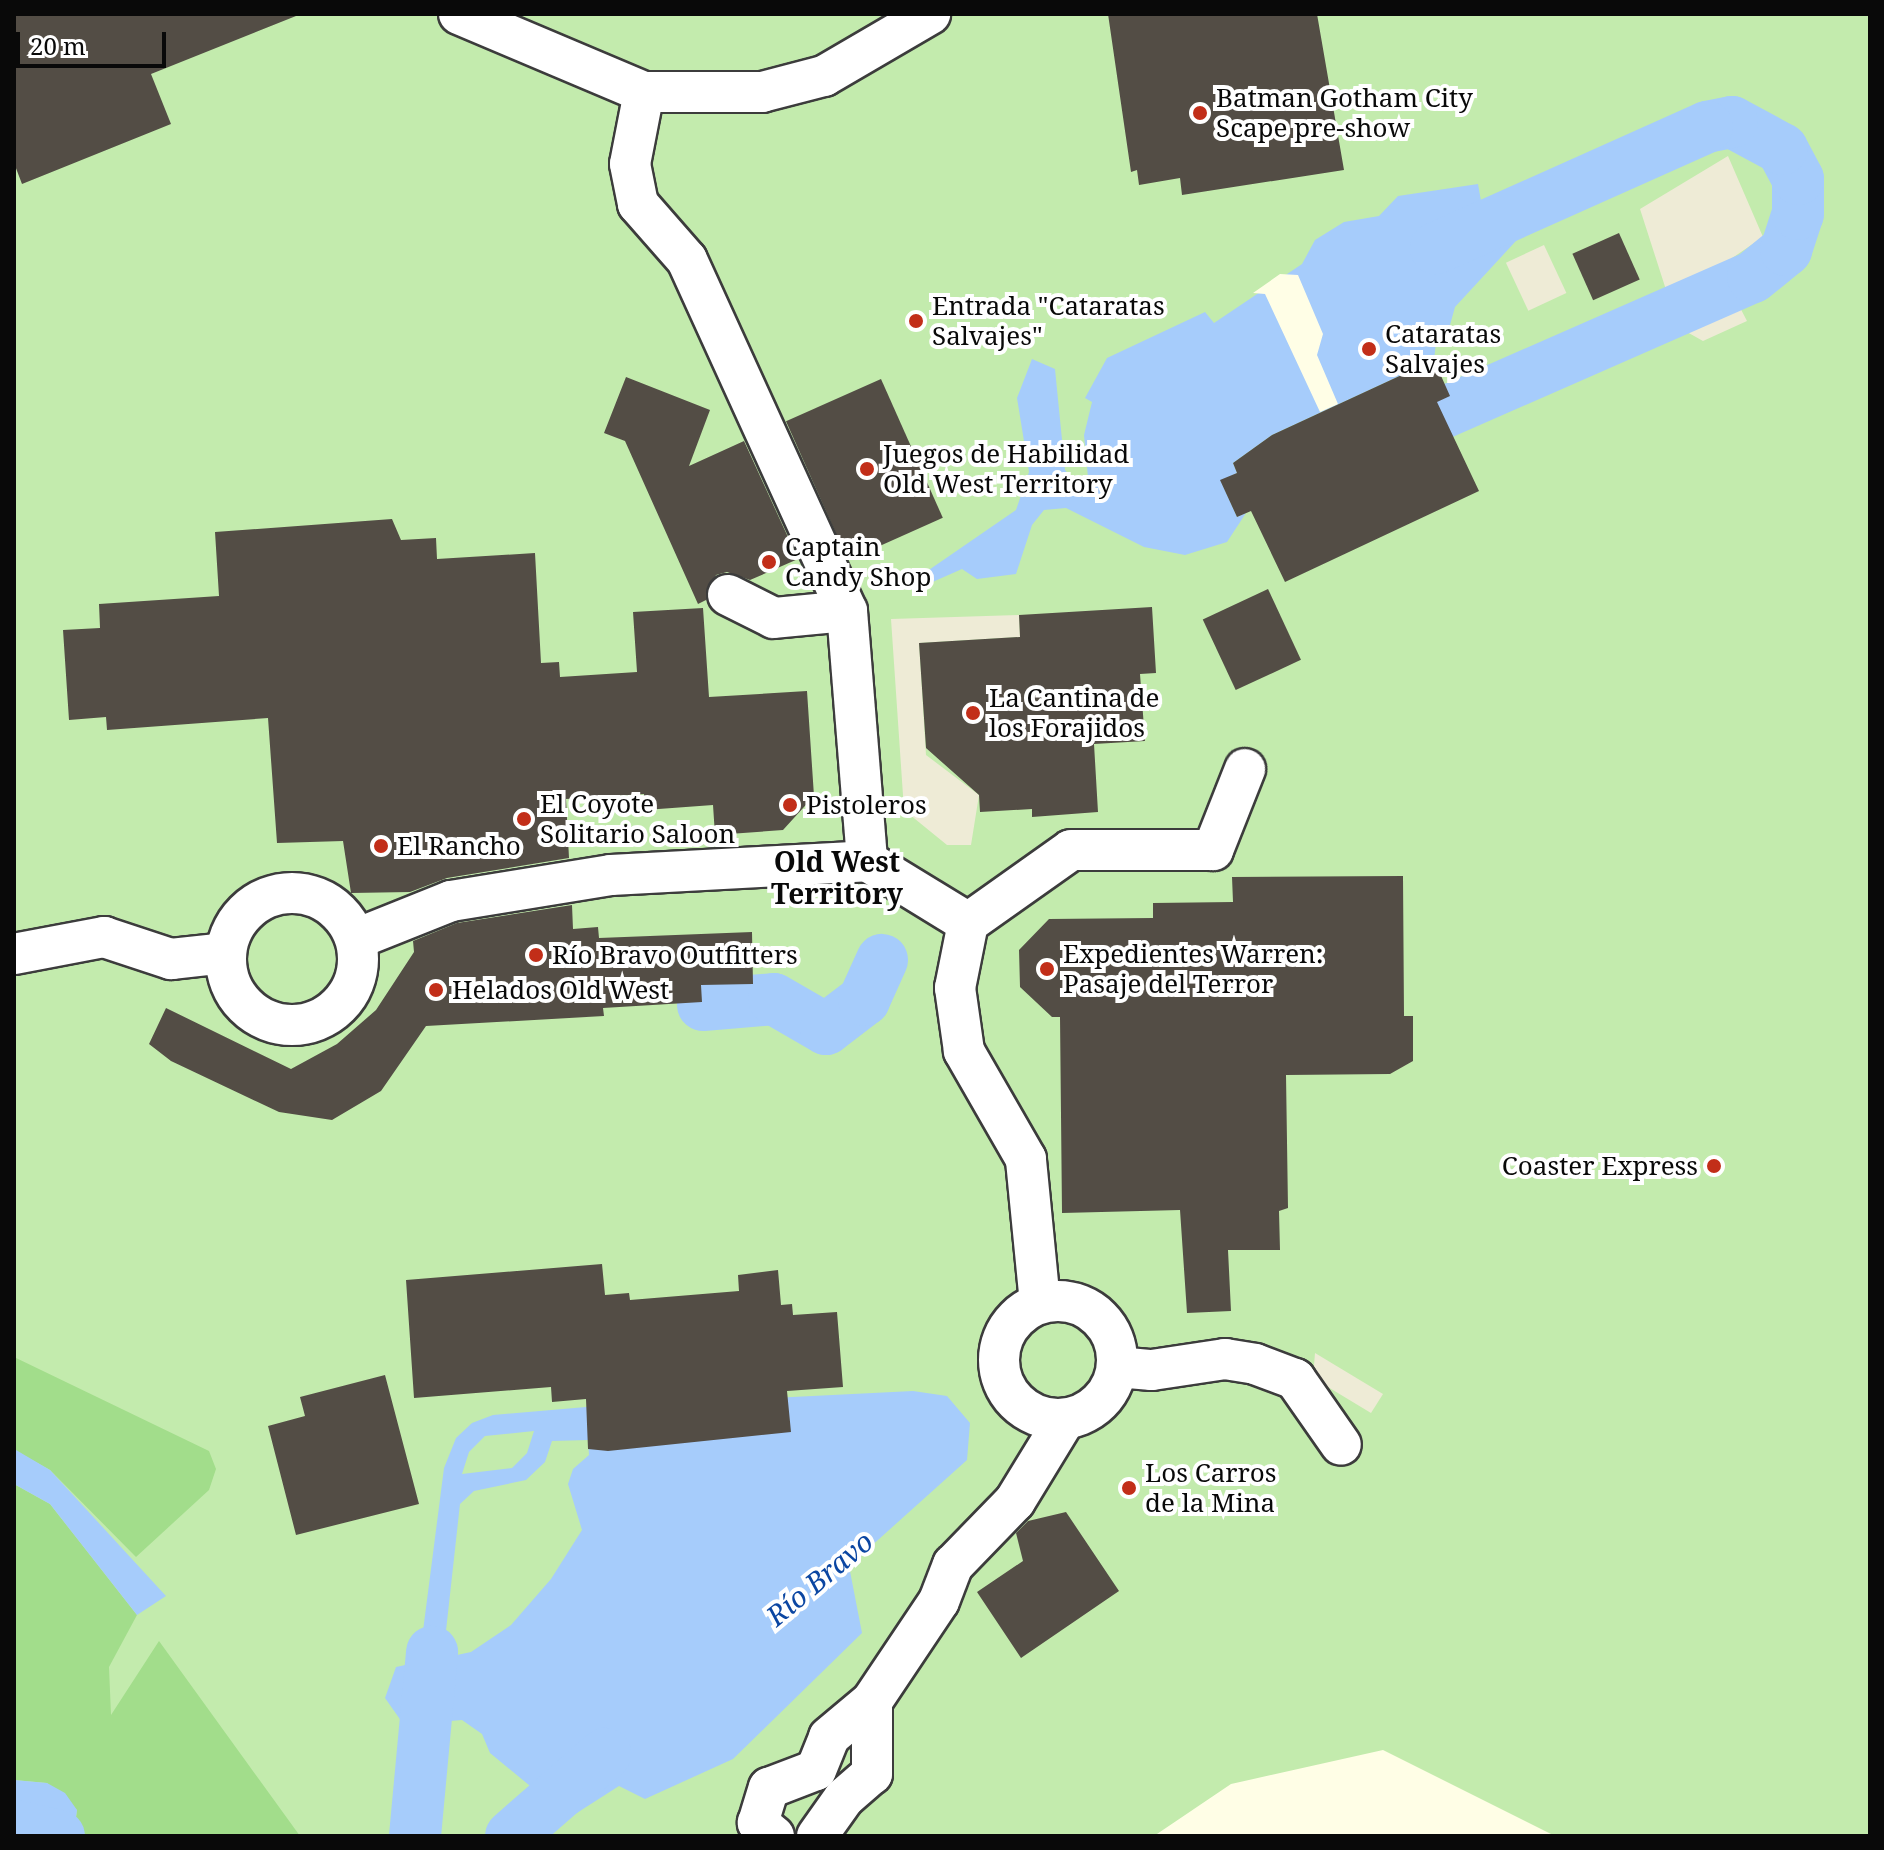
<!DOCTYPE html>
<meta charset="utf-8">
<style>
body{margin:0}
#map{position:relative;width:1884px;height:1850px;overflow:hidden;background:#fffee6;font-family:"Noto Serif",serif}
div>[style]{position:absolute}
.green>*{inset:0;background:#c3ebad}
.forest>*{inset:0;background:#a2dd8b}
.plaza>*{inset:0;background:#eeebd6;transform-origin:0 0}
.water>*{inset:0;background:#a6ccfb}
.pier>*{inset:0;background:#fffee6}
.canal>*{height:52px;margin:-26px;padding:0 26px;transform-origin:26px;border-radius:26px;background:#a6ccfb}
.building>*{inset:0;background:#534d45;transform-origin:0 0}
.roads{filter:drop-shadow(2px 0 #3c3c3c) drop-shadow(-2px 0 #3c3c3c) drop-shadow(0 2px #3c3c3c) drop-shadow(0 -2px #3c3c3c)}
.pedestrian>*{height:40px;margin:-20px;padding:0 20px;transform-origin:20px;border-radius:20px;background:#fff}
.pedestrian>.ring{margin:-20px;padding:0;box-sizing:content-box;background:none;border:40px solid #fff;border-radius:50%}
.dots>*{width:22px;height:22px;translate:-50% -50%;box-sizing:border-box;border:4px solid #fff;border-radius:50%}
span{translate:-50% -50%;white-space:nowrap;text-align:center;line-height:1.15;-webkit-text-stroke:8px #fff;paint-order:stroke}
.poi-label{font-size:26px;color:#090909}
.left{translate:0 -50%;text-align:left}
.right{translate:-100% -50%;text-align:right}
.neighbourhood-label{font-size:28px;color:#090909;font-weight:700}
.water-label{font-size:28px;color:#0b46a2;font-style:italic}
.frame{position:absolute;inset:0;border:16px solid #090909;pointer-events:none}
.scale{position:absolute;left:16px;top:32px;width:150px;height:36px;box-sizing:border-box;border:4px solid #090909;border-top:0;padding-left:10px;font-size:24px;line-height:28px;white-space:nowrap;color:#090909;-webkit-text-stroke:6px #fff;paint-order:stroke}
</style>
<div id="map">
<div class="green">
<div style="clip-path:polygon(14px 14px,1870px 14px,1870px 1836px,1555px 1836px,1383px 1750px,1231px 1784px,1154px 1836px,14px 1836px)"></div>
</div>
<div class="forest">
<div style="clip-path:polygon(14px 1357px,209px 1451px,216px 1469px,209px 1490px,136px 1557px,50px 1470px,14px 1450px)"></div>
<div style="clip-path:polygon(14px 1484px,50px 1504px,137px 1615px,109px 1667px,111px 1715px,159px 1641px,300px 1836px,93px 1836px,74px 1832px,77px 1810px,47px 1783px,14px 1780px)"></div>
</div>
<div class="plaza">
<div style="clip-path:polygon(1728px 156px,1763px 237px,1719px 267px,1747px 321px,1703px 341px,1678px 327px,1640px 209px)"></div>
<div style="left:1544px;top:245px;width:53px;height:42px;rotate:65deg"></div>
<div style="clip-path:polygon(1019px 615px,1020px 637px,919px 643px,926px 755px,979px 795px,971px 845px,947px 845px,904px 810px,891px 619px)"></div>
<div style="clip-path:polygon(1315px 1353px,1383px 1394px,1371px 1413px,1313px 1378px)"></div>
</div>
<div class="water">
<div style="clip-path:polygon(1478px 184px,1481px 201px,1496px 212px,1502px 229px,1519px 222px,1527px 229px,1455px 307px,1450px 325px,1437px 334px,1434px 360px,1272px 435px,1233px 463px,1237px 473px,1221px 481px,1237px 517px,1246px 513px,1227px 542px,1185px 555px,1144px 547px,1066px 508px,1044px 510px,1032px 525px,1016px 574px,977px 579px,962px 569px,928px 584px,923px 574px,1016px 510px,1029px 472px,1017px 398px,1032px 359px,1055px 369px,1065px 470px,1077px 485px,1089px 488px,1084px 435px,1092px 402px,1085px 398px,1107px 358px,1205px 312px,1214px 323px,1302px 264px,1315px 240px,1344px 222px,1379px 216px,1398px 196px)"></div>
<div style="clip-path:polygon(evenodd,913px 1391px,947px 1396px,970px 1423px,967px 1460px,849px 1566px,862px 1633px,733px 1759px,645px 1799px,619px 1786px,569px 1818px,490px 1753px,482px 1734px,462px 1720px,404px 1725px,385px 1698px,396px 1667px,419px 1662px,444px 1468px,456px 1438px,472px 1423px,493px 1415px,586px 1407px,913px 1391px,534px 1431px,527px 1453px,512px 1468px,462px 1474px,469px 1452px,485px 1436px,534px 1431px,913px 1391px,588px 1440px,589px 1455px,573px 1469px,568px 1484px,582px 1530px,551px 1579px,511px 1625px,471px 1652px,443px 1658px,460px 1504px,474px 1491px,526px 1480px,545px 1462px,552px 1441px,588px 1440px)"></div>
<div style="clip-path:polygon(16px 1450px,50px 1470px,166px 1596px,137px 1615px,50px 1504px,14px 1484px)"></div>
<div style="clip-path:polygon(14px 1780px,47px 1783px,65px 1793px,77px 1810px,74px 1832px,44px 1824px,49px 1836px,14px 1836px)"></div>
</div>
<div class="pier">
<div style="clip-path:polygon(1280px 274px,1298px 275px,1323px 334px,1317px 355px,1338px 404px,1320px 412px,1265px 294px,1253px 293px)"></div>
</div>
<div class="canal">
<div style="left:1379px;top:441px;width:408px;rotate:-23.7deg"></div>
<div style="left:1753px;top:277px;width:43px;rotate:-39.3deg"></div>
<div style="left:1786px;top:250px;width:38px;rotate:-72deg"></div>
<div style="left:1798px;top:214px;width:35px;rotate:-90deg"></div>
<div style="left:1798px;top:179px;width:34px;rotate:-118deg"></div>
<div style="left:1782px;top:149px;width:57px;rotate:-151.6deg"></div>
<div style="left:1732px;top:122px;width:25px;rotate:169deg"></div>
<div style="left:1707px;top:127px;width:297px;rotate:155.9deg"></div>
<div style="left:703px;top:1005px;width:71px;rotate:-4.8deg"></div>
<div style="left:774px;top:999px;width:60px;rotate:30deg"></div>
<div style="left:826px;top:1029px;width:48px;rotate:-37.3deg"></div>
<div style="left:864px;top:1000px;width:44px;rotate:-65.8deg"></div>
<div style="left:14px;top:1826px;width:46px;rotate:12.5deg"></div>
<div style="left:415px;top:1836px;width:185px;rotate:-84.7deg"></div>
<div style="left:511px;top:1836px;width:125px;rotate:-41.1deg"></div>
</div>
<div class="building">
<div style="clip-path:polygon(14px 14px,296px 14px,296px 16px,151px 74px,171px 124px,22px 184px,14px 163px)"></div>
<div style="clip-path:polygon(1108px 14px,1317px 14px,1344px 170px,1182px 195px,1180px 178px,1139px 185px,1137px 170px,1131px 172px)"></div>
<div style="left:1619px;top:233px;width:51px;height:51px;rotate:66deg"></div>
<div style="clip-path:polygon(1434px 360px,1450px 396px,1437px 402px,1479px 491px,1285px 582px,1251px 511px,1237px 517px,1220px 480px,1237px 473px,1233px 463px,1272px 435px)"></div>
<div style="clip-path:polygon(626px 377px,710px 410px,689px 466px,744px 441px,798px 559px,750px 580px,727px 572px,716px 575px,706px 600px,698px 604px,625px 441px,604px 433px)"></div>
<div style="left:881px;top:379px;width:152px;height:104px;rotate:66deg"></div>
<div style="clip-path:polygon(392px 519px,401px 540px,436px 538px,437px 559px,535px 553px,541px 663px,559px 662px,560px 677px,637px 672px,633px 612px,703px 608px,709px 697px,807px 691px,814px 796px,783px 830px,715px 835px,713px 805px,645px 810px,644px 794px,566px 799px,569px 858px,447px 878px,410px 892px,351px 893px,343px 841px,277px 843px,268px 718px,107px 730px,106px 717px,69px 720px,63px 630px,100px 628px,99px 604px,219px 596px,215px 532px)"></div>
<div style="left:1268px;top:589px;width:78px;height:72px;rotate:65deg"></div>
<div style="clip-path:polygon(1152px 607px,1156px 673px,1140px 674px,1145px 741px,1094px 744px,1098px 812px,1032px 817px,1032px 809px,980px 812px,979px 795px,926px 748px,919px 643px,1020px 637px,1019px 615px)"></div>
<div style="clip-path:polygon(1403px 876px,1404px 1016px,1413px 1016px,1413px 1061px,1390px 1074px,1286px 1075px,1288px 1208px,1279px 1211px,1280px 1250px,1228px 1250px,1231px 1311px,1187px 1313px,1180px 1210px,1062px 1213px,1060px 1017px,1052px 1017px,1020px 987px,1019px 950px,1049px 919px,1153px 918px,1153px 903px,1233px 902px,1232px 877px)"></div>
<div style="clip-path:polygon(572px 905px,573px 929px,598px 927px,599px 938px,752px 932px,753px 984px,701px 985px,702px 1002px,603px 1008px,604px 1016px,426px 1026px,381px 1091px,332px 1120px,279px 1112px,171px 1061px,149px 1044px,166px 1008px,291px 1069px,337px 1044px,376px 1010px,414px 952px,413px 941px,457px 923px)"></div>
<div style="clip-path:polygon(602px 1264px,605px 1295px,629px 1293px,630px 1300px,739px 1291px,738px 1275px,778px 1270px,781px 1305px,792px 1304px,793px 1315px,837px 1312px,843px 1387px,787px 1391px,791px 1432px,608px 1451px,588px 1449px,586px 1399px,552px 1402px,551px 1387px,414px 1398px,406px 1280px)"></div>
<div style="clip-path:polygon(385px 1375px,419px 1504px,296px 1535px,268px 1426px,305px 1416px,300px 1397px)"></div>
<div style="clip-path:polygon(1066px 1512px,1119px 1591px,1021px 1658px,977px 1592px,1023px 1561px,1016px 1533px,1028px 1521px)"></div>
</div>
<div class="roads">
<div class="pedestrian">
<div style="left:459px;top:14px;width:201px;rotate:22.9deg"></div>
<div style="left:644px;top:92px;width:118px"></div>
<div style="left:762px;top:92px;width:64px;rotate:-14.5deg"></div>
<div style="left:824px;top:76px;width:123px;rotate:-30.3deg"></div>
<div style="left:644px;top:92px;width:73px;rotate:101deg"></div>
<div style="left:630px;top:164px;width:41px;rotate:78.7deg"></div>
<div style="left:638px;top:204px;width:74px;rotate:48.8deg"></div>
<div style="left:687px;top:260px;width:386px;rotate:65.5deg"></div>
<div style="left:847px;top:611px;width:251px;rotate:85.4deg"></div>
<div style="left:728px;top:595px;width:51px;rotate:26.6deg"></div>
<div style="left:774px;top:618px;width:73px;rotate:-5.5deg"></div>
<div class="ring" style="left:226px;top:893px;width:92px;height:92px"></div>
<div style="left:356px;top:939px;width:102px;rotate:-21.8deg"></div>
<div style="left:451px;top:901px;width:162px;rotate:-9.2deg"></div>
<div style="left:611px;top:875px;width:256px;rotate:-3.1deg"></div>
<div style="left:867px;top:861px;width:119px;rotate:31.5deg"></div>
<div style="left:14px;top:954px;width:92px;rotate:-10.7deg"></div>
<div style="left:104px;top:937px;width:71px;rotate:18.2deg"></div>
<div style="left:171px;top:959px;width:54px;rotate:-6.3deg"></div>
<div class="ring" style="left:999px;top:1301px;width:78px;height:78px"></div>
<div style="left:1040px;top:1303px;width:145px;rotate:-95.6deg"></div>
<div style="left:1026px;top:1159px;width:125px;rotate:-119.9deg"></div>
<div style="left:964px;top:1051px;width:64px;rotate:-98.1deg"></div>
<div style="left:955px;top:988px;width:66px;rotate:-78.7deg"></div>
<div style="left:968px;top:923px;width:126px;rotate:-35.3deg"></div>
<div style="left:1071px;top:850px;width:142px"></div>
<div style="left:1213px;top:850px;width:87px;rotate:-68.4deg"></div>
<div style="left:1117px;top:1367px;width:35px;rotate:5deg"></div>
<div style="left:1152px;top:1370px;width:74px;rotate:-8.6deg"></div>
<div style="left:1225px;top:1359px;width:30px;rotate:9deg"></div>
<div style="left:1255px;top:1364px;width:43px;rotate:20.6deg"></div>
<div style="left:1295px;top:1379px;width:80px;rotate:55.1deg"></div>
<div style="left:774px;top:1836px;width:21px;rotate:-141deg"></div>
<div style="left:758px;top:1823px;width:37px;rotate:-73deg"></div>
<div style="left:769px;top:1788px;width:50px;rotate:-21deg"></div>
<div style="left:816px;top:1770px;width:35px;rotate:-68deg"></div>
<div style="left:829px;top:1737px;width:56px;rotate:-39.9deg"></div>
<div style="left:872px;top:1701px;width:120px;rotate:-56.2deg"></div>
<div style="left:939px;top:1601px;width:39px;rotate:-69deg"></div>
<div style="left:953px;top:1565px;width:89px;rotate:-45.9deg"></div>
<div style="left:1015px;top:1501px;width:96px;rotate:-58.6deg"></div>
<div style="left:817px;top:1836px;width:47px;rotate:-54.6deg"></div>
<div style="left:844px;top:1798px;width:37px;rotate:-41deg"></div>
<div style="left:872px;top:1774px;width:73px;rotate:-90deg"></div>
</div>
</div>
<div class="dots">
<div style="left:1200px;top:113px;background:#c22e19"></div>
<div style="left:916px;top:321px;background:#c22e19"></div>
<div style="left:1369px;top:349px;background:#c22e19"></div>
<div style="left:867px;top:469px;background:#c22e19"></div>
<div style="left:769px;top:562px;background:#c22e19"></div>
<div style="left:973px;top:713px;background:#c22e19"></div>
<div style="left:790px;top:805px;background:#c22e19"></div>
<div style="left:524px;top:819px;background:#c22e19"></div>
<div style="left:381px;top:846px;background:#c22e19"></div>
<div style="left:536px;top:955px;background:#c22e19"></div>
<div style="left:1047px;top:969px;background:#c22e19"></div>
<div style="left:436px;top:990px;background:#c22e19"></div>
<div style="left:1714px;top:1166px;background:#c22e19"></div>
<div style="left:1129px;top:1488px;background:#c22e19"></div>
</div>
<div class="poi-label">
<span class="left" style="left:1216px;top:113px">Batman Gotham City<br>Scape pre-show</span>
<span class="left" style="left:932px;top:321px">Entrada "Cataratas<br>Salvajes"</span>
<span class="left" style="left:1385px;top:349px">Cataratas<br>Salvajes</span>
<span class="left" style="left:883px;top:469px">Juegos de Habilidad<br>Old West Territory</span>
<span class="left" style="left:785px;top:562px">Captain<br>Candy Shop</span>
<span class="left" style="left:989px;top:713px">La Cantina de<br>los Forajidos</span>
<span class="left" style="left:540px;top:819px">El Coyote<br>Solitario Saloon</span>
<span class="left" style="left:806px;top:805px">Pistoleros</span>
<span class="left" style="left:397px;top:846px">El Rancho</span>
<span class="left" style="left:1063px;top:969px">Expedientes Warren:<br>Pasaje del Terror</span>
<span class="left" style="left:552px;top:955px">Río Bravo Outfitters</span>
<span class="left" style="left:452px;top:990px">Helados Old West</span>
<span class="right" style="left:1698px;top:1166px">Coaster Express</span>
<span class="left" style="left:1145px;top:1488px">Los Carros<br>de la Mina</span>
</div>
<div class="neighbourhood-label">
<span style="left:837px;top:877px">Old West<br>Territory</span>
</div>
<div class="water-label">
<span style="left:819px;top:1578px;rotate:-40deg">Río Bravo</span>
</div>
<div class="frame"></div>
<div class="scale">20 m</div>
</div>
